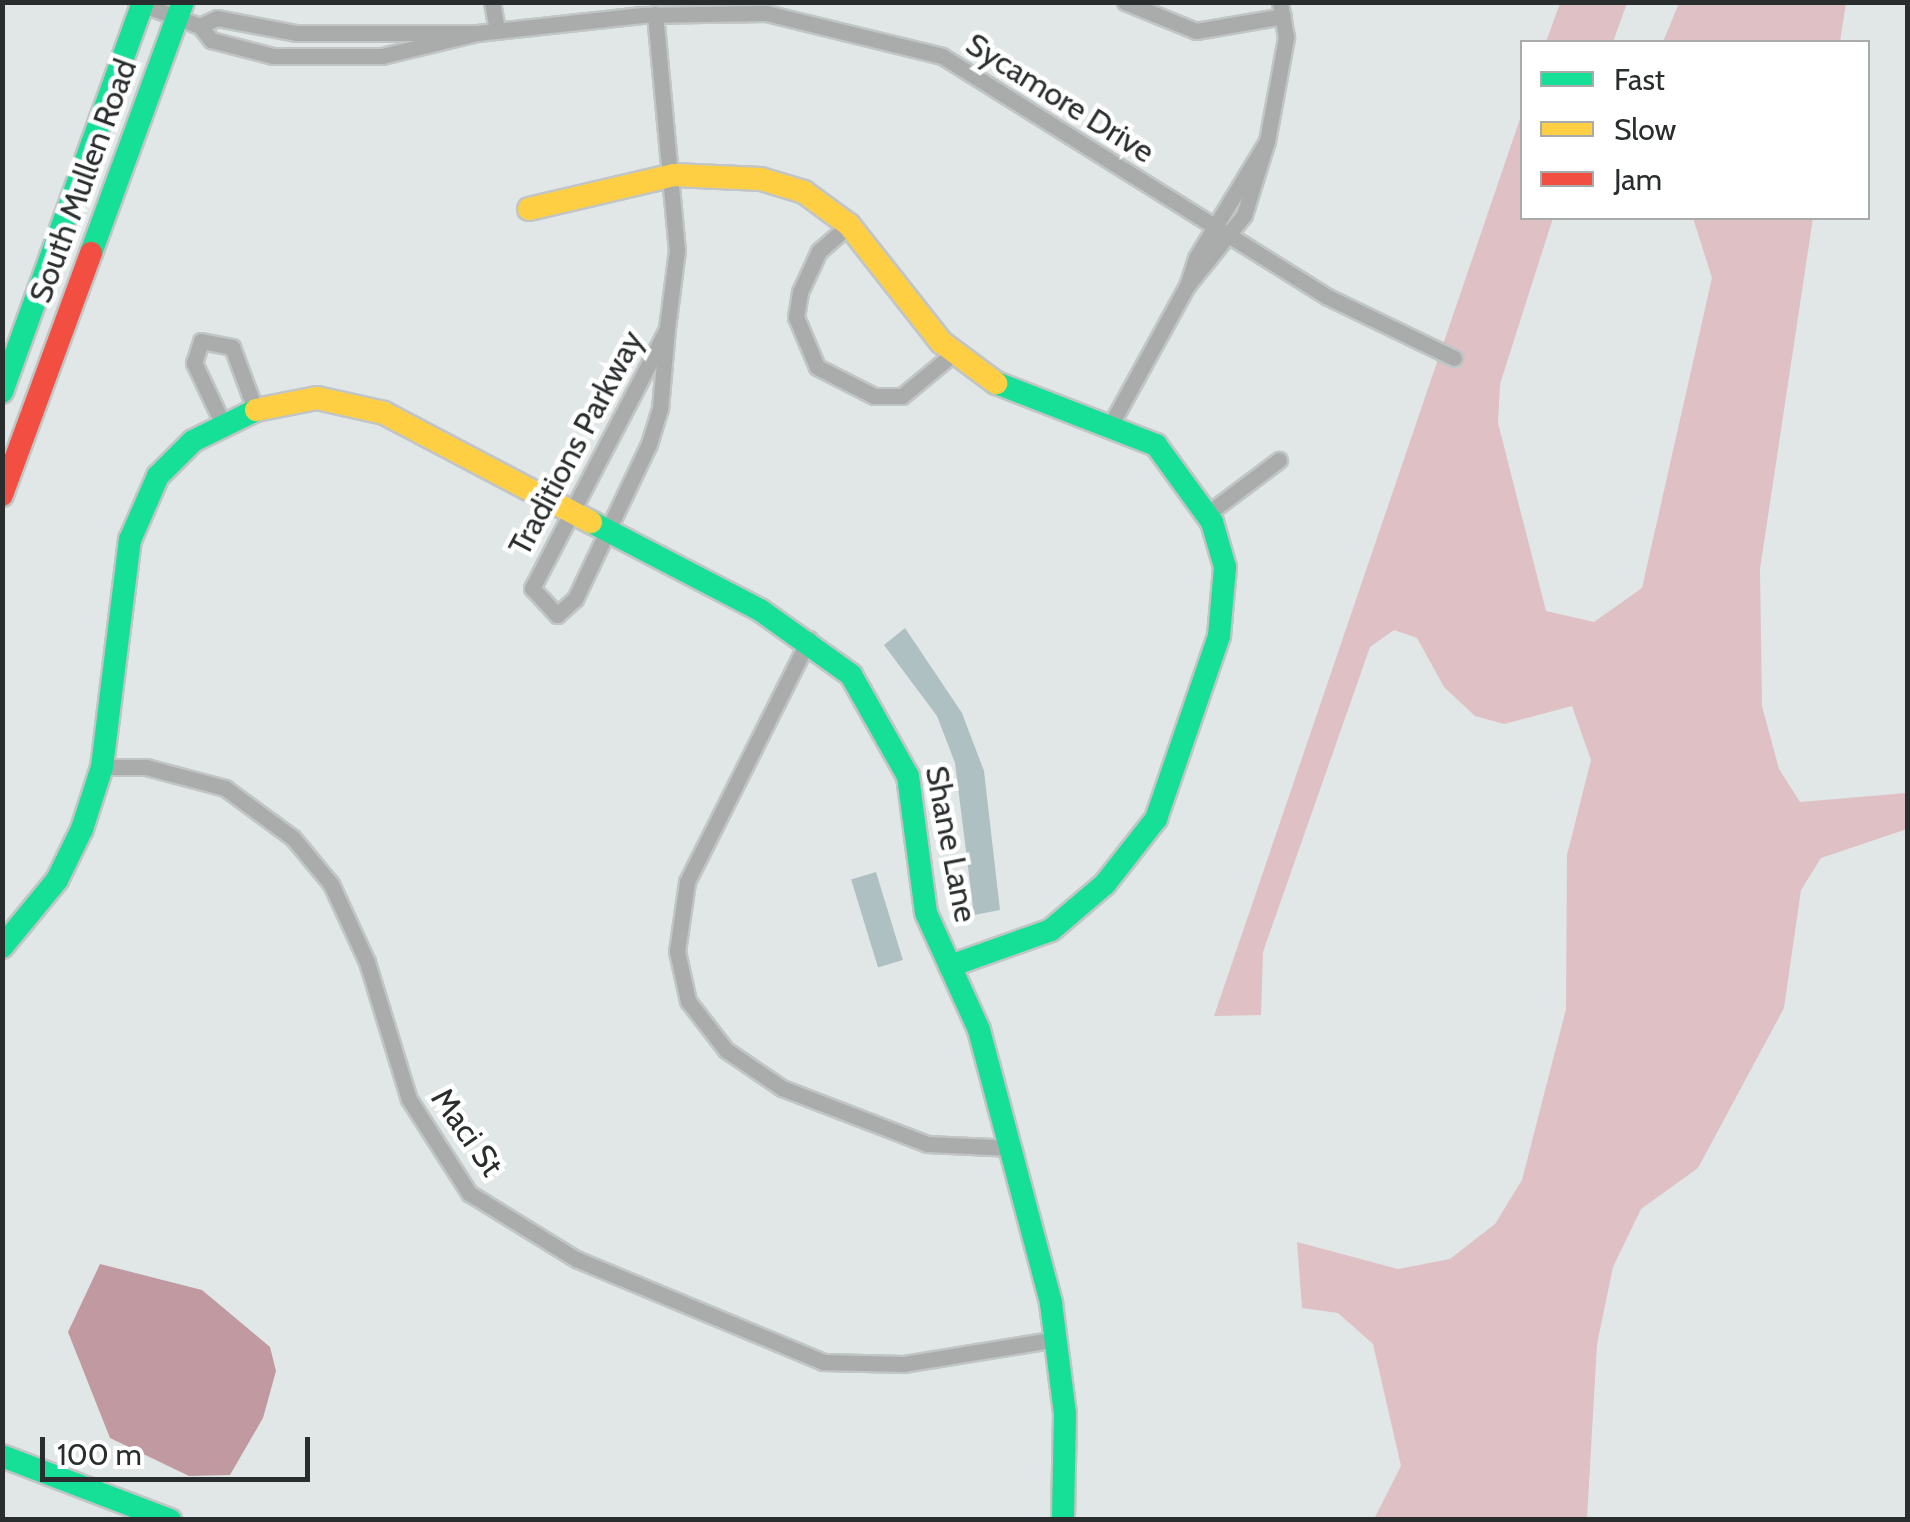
<!DOCTYPE html>
<style>
body{margin:0}
#map{position:relative;width:1910px;height:1522px;overflow:hidden;background:#e1e7e7;font-family:Cabin,sans-serif}
div>[style]{position:absolute}
.green>*{inset:0;background:#dec0c5}
.water>*{inset:0;background:#c199a0}
.building>*{inset:0;background:#afc0c2;transform-origin:0 0}
.roads{filter:drop-shadow(2px 0 #c1c5c5) drop-shadow(-2px 0 #c1c5c5) drop-shadow(0 2px #c1c5c5) drop-shadow(0 -2px #c1c5c5)}
.street>*{height:15px;margin:-7.5px;padding:0 7.5px;transform-origin:7.5px;border-radius:7.5px;background:#aaacac}
.fast>*{height:22px;margin:-11px;padding:0 11px;transform-origin:11px;border-radius:11px;background:#16e098}
.slow>*{height:22px;margin:-11px;padding:0 11px;transform-origin:11px;border-radius:11px;background:#ffcf43}
.jam>*{height:22px;margin:-11px;padding:0 11px;transform-origin:11px;border-radius:11px;background:#f24e42}
span{translate:-50% -50%;white-space:nowrap;text-align:center;line-height:1.15;-webkit-text-stroke:9px #fff;paint-order:stroke}
.street-label{font-size:32px;color:#292d2e}
.frame{position:absolute;inset:0;border:5px solid #292d2e;pointer-events:none}
.legend{position:absolute;left:1520px;top:40px;width:350px;height:180px;box-sizing:border-box;background:#fff;border:2px solid #a9abab;margin:0;padding:12px 18px;list-style:none;font-size:30px;color:#292d2e}
.legend li{display:flex;align-items:center;gap:20px;height:50px}
.legend b{width:50px;border:2px solid #a9abab}
.scale{position:absolute;left:40px;top:1437px;width:270px;height:45px;box-sizing:border-box;border:5px solid #292d2e;border-top:0;padding-left:12px;font-size:30px;line-height:35px;white-space:nowrap;color:#292d2e;-webkit-text-stroke:8px #fff;paint-order:stroke}
</style>
<div id="map">
<div class="green">
<div style="clip-path:polygon(1560px 3px,1560px 2px,1627px 3px,1613px 42px,1546px 42px)"></div>
<div style="clip-path:polygon(1679px 3px,1679px 2px,1846px 3px,1840px 42px,1663px 42px)"></div>
<div style="clip-path:polygon(1522px 113px,1522px 218px,1553px 218px,1500px 384px,1498px 423px,1546px 611px,1594px 622px,1642px 588px,1712px 278px,1693px 218px,1813px 218px,1760px 569px,1762px 706px,1779px 769px,1800px 802px,1907px 793px,1907px 829px,1821px 858px,1801px 890px,1784px 1008px,1698px 1168px,1641px 1209px,1613px 1267px,1597px 1344px,1587px 1519px,1374px 1519px,1401px 1466px,1373px 1344px,1338px 1313px,1302px 1308px,1297px 1242px,1398px 1269px,1450px 1259px,1495px 1224px,1522px 1180px,1566px 1009px,1567px 855px,1591px 760px,1572px 706px,1504px 724px,1475px 716px,1444px 687px,1417px 638px,1394px 630px,1370px 647px,1263px 952px,1261px 1015px,1214px 1016px)"></div>
</div>
<div class="water">
<div style="clip-path:polygon(100px 1264px,202px 1290px,270px 1347px,276px 1371px,263px 1418px,230px 1475px,189px 1476px,110px 1438px,68px 1332px)"></div>
</div>
<div class="building">
<div style="clip-path:polygon(905px 628px,962px 713px,984px 771px,1000px 910px,974px 915px,955px 763px,937px 716px,884px 645px)"></div>
<div style="left:876px;top:872px;width:92px;height:26px;rotate:73deg"></div>
</div>
<div class="roads">
<div class="street">
<div style="left:136px;top:2px;width:68px;rotate:20.6deg"></div>
<div style="left:200px;top:26px;width:18px;rotate:52deg"></div>
<div style="left:211px;top:40px;width:64px;rotate:14.5deg"></div>
<div style="left:273px;top:56px;width:109px"></div>
<div style="left:382px;top:56px;width:98px;rotate:-13.6deg"></div>
<div style="left:477px;top:33px;width:181px;rotate:180deg"></div>
<div style="left:296px;top:33px;width:80px;rotate:-169.2deg"></div>
<div style="left:217px;top:18px;width:19px;rotate:155deg"></div>
<div style="left:492px;top:2px;width:29px;rotate:80deg"></div>
<div style="left:1125px;top:2px;width:77px;rotate:22.2deg"></div>
<div style="left:1196px;top:31px;width:88px;rotate:-9.8deg"></div>
<div style="left:655px;top:14px;width:237px;rotate:84.7deg"></div>
<div style="left:677px;top:250px;width:79px;rotate:97.3deg"></div>
<div style="left:667px;top:328px;width:3px;rotate:108deg"></div>
<div style="left:666px;top:331px;width:290px;rotate:117.5deg"></div>
<div style="left:532px;top:588px;width:37px;rotate:47deg"></div>
<div style="left:557px;top:615px;width:24px;rotate:-42deg"></div>
<div style="left:575px;top:599px;width:172px;rotate:-64.5deg"></div>
<div style="left:649px;top:444px;width:37px;rotate:-73deg"></div>
<div style="left:660px;top:409px;width:81px;rotate:-85.1deg"></div>
<div style="left:477px;top:33px;width:166px;rotate:-6.2deg"></div>
<div style="left:642px;top:15px;width:124px;rotate:-0.9deg"></div>
<div style="left:766px;top:13px;width:181px;rotate:13.7deg"></div>
<div style="left:942px;top:56px;width:455px;rotate:32deg"></div>
<div style="left:1328px;top:297px;width:140px;rotate:25.8deg"></div>
<div style="left:1267px;top:141px;width:77px;rotate:107.3deg"></div>
<div style="left:1244px;top:215px;width:91px;rotate:128.8deg"></div>
<div style="left:1187px;top:286px;width:29px;rotate:-72deg"></div>
<div style="left:1196px;top:258px;width:137px;rotate:-58.7deg"></div>
<div style="left:1267px;top:141px;width:106px;rotate:-79.6deg"></div>
<div style="left:1286px;top:37px;width:36px;rotate:-100deg"></div>
<div style="left:849px;top:225px;width:40px;rotate:139deg"></div>
<div style="left:819px;top:251px;width:45px;rotate:114.9deg"></div>
<div style="left:800px;top:292px;width:25px;rotate:99deg"></div>
<div style="left:796px;top:317px;width:54px;rotate:67.2deg"></div>
<div style="left:817px;top:367px;width:64px;rotate:27deg"></div>
<div style="left:874px;top:396px;width:28px"></div>
<div style="left:902px;top:396px;width:67px;rotate:-39.6deg"></div>
<div style="left:223px;top:424px;width:68px;rotate:-115.4deg"></div>
<div style="left:194px;top:363px;width:23px;rotate:-72deg"></div>
<div style="left:201px;top:341px;width:32px;rotate:11deg"></div>
<div style="left:232px;top:347px;width:66px;rotate:69.6deg"></div>
<div style="left:1111px;top:424px;width:158px;rotate:-61.2deg"></div>
<div style="left:1207px;top:514px;width:90px;rotate:-36.9deg"></div>
<div style="left:809px;top:639px;width:272px;rotate:116.7deg"></div>
<div style="left:687px;top:882px;width:70px;rotate:98.2deg"></div>
<div style="left:677px;top:951px;width:51px;rotate:77.6deg"></div>
<div style="left:688px;top:1001px;width:62px;rotate:52.2deg"></div>
<div style="left:726px;top:1050px;width:68px;rotate:34.2deg"></div>
<div style="left:782px;top:1088px;width:155px;rotate:21.1deg"></div>
<div style="left:927px;top:1144px;width:86px;rotate:2.7deg"></div>
<div style="left:102px;top:767px;width:44px"></div>
<div style="left:146px;top:767px;width:82px;rotate:14.9deg"></div>
<div style="left:225px;top:788px;width:84px;rotate:36.3deg"></div>
<div style="left:293px;top:838px;width:60px;rotate:50.4deg"></div>
<div style="left:331px;top:884px;width:86px;rotate:65.2deg"></div>
<div style="left:367px;top:962px;width:143px;rotate:73deg"></div>
<div style="left:409px;top:1099px;width:112px;rotate:57.4deg"></div>
<div style="left:469px;top:1193px;width:126px;rotate:31.7deg"></div>
<div style="left:576px;top:1259px;width:268px;rotate:22.6deg"></div>
<div style="left:823px;top:1362px;width:81px;rotate:1.4deg"></div>
<div style="left:904px;top:1364px;width:155px;rotate:-9.3deg"></div>
</div>
<div class="fast">
<div style="left:91px;top:253px;width:267px;rotate:-69.9deg"></div>
<div style="left:2px;top:392px;width:415px;rotate:-70.1deg"></div>
<div style="left:591px;top:522px;width:191px;rotate:27.5deg"></div>
<div style="left:760px;top:610px;width:112px;rotate:35.5deg"></div>
<div style="left:851px;top:675px;width:116px;rotate:60.6deg"></div>
<div style="left:908px;top:776px;width:138px;rotate:82.5deg"></div>
<div style="left:926px;top:913px;width:128px;rotate:65.6deg"></div>
<div style="left:979px;top:1030px;width:282px;rotate:75.2deg"></div>
<div style="left:1051px;top:1303px;width:112px;rotate:82.8deg"></div>
<div style="left:1065px;top:1414px;width:106px;rotate:91.1deg"></div>
<div style="left:2px;top:947px;width:87px;rotate:-50.6deg"></div>
<div style="left:57px;top:880px;width:57px;rotate:-63.9deg"></div>
<div style="left:82px;top:829px;width:65px;rotate:-72.1deg"></div>
<div style="left:102px;top:767px;width:229px;rotate:-83deg"></div>
<div style="left:130px;top:540px;width:70px;rotate:-66.4deg"></div>
<div style="left:158px;top:476px;width:49px;rotate:-45deg"></div>
<div style="left:193px;top:441px;width:70px;rotate:-26.2deg"></div>
<div style="left:950px;top:966px;width:107px;rotate:-19.6deg"></div>
<div style="left:1051px;top:930px;width:71px;rotate:-40.4deg"></div>
<div style="left:1105px;top:884px;width:83px;rotate:-51.9deg"></div>
<div style="left:1156px;top:819px;width:194px;rotate:-71deg"></div>
<div style="left:1219px;top:636px;width:69px;rotate:-85deg"></div>
<div style="left:1225px;top:567px;width:47px;rotate:-106.1deg"></div>
<div style="left:1212px;top:522px;width:95px;rotate:-126deg"></div>
<div style="left:1156px;top:445px;width:172px;rotate:-158.8deg"></div>
<div style="left:2px;top:1456px;width:180px;rotate:20.9deg"></div>
</div>
<div class="slow">
<div style="left:529px;top:209px;width:149px;rotate:-13.2deg"></div>
<div style="left:674px;top:175px;width:87px;rotate:2.6deg"></div>
<div style="left:761px;top:179px;width:45px;rotate:16.8deg"></div>
<div style="left:804px;top:192px;width:56px;rotate:36.3deg"></div>
<div style="left:849px;top:225px;width:149px;rotate:51.8deg"></div>
<div style="left:941px;top:342px;width:69px;rotate:36.7deg"></div>
<div style="left:256px;top:410px;width:62px;rotate:-11.1deg"></div>
<div style="left:317px;top:398px;width:69px;rotate:12.6deg"></div>
<div style="left:384px;top:413px;width:234px;rotate:27.8deg"></div>
</div>
<div class="jam">
<div style="left:2px;top:495px;width:258px;rotate:-69.8deg"></div>
</div>
</div>
<div class="street-label">
<span style="left:1060px;top:98px;rotate:32deg">Sycamore Drive</span>
<span style="left:83px;top:181px;rotate:-70deg">South Mullen Road</span>
<span style="left:576px;top:443px;rotate:-62deg">Traditions Parkway</span>
<span style="left:951px;top:844px;rotate:79deg">Shane Lane</span>
<span style="left:467px;top:1132px;rotate:55deg">Maci St</span>
</div>
<div class="frame"></div>
<ul class="legend">
<li><b style="height:12px;background:#16e098"></b>Fast</li>
<li><b style="height:12px;background:#ffcf43"></b>Slow</li>
<li><b style="height:12px;background:#f24e42"></b>Jam</li>
</ul>
<div class="scale">100 m</div>
</div>
